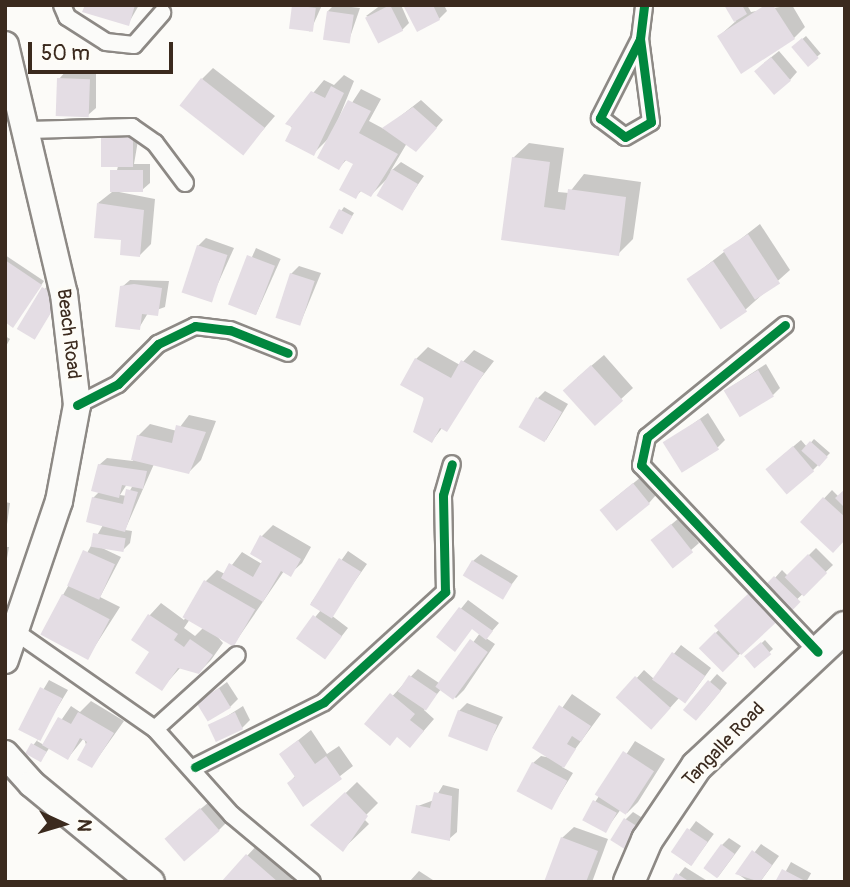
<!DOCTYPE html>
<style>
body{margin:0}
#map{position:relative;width:850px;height:887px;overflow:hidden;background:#fcfbf8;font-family:Pangolin,sans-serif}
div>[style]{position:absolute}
.shadow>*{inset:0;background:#0003;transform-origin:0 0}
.building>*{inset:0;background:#e4dde4;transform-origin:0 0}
.roads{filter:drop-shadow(2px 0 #8d8985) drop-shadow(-2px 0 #8d8985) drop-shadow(0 2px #8d8985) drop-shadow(0 -2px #8d8985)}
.street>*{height:16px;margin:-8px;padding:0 8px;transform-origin:8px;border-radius:8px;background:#fbfbf9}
.primary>*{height:26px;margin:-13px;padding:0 13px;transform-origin:13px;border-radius:13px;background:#fbfbf9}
.highway>*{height:30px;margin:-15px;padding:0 15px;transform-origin:15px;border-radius:15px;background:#fbfbf9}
.cycleway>*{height:9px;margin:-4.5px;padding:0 4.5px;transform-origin:4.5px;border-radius:4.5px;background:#00873e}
span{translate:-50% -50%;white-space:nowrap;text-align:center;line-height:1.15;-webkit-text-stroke:6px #fdfcf7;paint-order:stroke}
.street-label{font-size:19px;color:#3b2a1e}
.frame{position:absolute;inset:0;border:7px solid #3b2a1e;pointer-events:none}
.north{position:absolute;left:28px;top:789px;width:70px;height:70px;-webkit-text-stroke:5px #fdfcf7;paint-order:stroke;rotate:94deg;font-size:19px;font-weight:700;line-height:28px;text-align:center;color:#3b2a1e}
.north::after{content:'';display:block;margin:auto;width:24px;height:32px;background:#3b2a1e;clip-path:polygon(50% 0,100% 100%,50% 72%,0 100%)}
.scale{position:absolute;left:28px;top:42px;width:145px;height:32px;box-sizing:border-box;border:4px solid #3b2a1e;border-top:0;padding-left:9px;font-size:21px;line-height:24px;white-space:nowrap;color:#3b2a1e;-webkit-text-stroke:5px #fdfcf7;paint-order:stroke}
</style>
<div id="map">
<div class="shadow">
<div style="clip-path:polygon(86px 5px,139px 5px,128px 24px)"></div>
<div style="clip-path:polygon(294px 5px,322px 5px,310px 32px)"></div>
<div style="clip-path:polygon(334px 5px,360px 8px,348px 43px,328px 11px)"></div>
<div style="clip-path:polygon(381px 5px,401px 5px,409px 23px,402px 30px,366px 16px)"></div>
<div style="clip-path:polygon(406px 5px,444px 5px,447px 11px,439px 19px)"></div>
<div style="clip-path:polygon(726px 5px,747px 5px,751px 12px,792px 5px,805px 27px,794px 38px,719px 36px,736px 21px)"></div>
<div style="left:806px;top:36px;width:23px;height:17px;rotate:50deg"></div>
<div style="clip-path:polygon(779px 51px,797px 72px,790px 80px,764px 63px)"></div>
<div style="clip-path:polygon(213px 68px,275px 116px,243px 153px,202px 79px)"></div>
<div style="clip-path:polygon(66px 71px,96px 72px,96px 108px,88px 115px,59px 79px)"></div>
<div style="clip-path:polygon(344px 75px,354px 81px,333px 132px,361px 89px,381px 99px,369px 121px,384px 129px,421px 100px,443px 120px,424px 142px,407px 143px,390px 172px,401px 162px,424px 176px,401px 209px,387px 179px,371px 195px,362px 190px,355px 197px,355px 163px,347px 159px,339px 168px,329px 138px,313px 154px,288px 123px,324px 80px,334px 85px)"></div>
<div style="clip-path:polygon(110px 129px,140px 129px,134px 164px,150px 164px,150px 183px,142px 190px,114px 191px,155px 199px,151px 244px,140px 255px,98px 203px,112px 192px,118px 166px,102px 137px)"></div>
<div style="clip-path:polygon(529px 143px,564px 148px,558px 192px,569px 193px,584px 174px,641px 182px,633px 239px,618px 254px,503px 239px,513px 158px)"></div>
<div style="clip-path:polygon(344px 207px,354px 213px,344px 229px,331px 226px)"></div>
<div style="clip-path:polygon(760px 224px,790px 270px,745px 310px,688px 280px)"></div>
<div style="clip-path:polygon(206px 238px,234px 248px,210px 301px,198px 246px)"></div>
<div style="left:256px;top:248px;width:27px;height:61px;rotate:24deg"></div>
<div style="clip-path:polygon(5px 255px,44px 281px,16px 322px,5px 286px)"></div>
<div style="clip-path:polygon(299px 266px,321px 273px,300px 324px,291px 274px)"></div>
<div style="left:51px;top:280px;width:18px;height:57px;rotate:34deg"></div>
<div style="clip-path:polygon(130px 280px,169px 281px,165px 307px,148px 313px,139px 328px,122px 287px)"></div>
<div style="clip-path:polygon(5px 336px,10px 339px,5px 348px)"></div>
<div style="clip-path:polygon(428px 347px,460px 365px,474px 350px,494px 361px,432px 441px,416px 359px)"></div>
<div style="clip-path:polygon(604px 355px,633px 388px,595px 423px,577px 378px)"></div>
<div style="clip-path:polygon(766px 364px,780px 388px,773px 395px,726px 390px)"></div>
<div style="clip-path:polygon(545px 391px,568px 404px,546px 440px,538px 398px)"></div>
<div style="clip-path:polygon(708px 413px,725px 440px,718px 447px,665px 444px)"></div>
<div style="clip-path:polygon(evenodd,189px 415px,216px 421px,201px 460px,189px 472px,154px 464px,125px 530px,132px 531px,130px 543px,123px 550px,102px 548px,121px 557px,100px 597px,120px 607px,88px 657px,63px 595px,103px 525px,93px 498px,100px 491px,99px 465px,107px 458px,133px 461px,138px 436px,150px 424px,177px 431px,189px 415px,127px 484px,133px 485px,127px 496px,120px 495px,127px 484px)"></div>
<div style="clip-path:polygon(814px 439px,830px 453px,813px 470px,775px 462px,801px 440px,807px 447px)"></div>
<div style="clip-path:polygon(641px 477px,656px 495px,649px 503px,610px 502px)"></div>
<div style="clip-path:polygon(832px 490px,839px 497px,845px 492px,845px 538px,802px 522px)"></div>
<div style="clip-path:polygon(5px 502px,10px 503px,5px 539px)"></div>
<div style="clip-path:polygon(679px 518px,699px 543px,673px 566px,660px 534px)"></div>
<div style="clip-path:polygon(evenodd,273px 525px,311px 547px,302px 563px,290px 574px,284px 571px,234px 644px,215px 634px,223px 643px,211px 660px,199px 672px,181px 667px,161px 689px,152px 652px,133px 639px,150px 615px,161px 603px,184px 620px,206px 581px,217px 570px,225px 574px,242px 552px,262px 564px,262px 536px,273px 525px,190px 619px,204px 627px,195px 636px,184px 628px,190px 619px)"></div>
<div style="clip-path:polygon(5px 547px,9px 547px,5px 570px)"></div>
<div style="clip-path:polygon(816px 548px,833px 565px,723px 670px,701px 649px,762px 583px,766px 588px,782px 570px,788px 576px)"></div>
<div style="clip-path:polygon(348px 551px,367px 564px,331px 615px,348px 628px,331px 650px,298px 638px,321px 610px,311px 603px)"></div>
<div style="clip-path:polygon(481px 554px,518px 576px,502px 597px,473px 561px)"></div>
<div style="clip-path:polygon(468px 600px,499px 623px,486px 638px,495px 644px,464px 690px,456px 698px,442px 688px,424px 710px,434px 719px,421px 734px,398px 736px,366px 724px,418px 669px,442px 685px,480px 633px,473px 627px,438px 637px)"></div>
<div style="left:765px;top:640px;width:12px;height:24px;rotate:48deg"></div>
<div style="clip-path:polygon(681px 645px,711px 668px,692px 694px,679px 698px,659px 720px,619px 698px,644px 670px,654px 679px)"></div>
<div style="clip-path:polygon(717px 674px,727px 683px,704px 711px,686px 709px)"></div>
<div style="clip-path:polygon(49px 680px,68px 690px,37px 741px,44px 745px,71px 706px,80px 712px,91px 701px,124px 721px,92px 766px,84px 738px,68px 758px,50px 747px,41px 760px,28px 752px,38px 739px,20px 729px)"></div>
<div style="clip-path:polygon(227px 682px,238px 699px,230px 707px,199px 703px)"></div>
<div style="clip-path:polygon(572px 694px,601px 714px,562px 767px,573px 773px,552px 807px,533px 763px,541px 756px,551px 758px,534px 748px)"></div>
<div style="clip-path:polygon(467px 703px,503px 717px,486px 749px,459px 711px)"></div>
<div style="clip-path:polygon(243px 706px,250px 720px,242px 728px,210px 727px)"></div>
<div style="clip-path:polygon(311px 730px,327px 754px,339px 746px,353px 766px,304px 804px,289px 783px,296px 775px,281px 754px)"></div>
<div style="clip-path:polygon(635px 741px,665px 759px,638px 802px,627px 813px,621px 809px,605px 831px,584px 819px)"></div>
<div style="clip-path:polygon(357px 782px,378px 803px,363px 818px,369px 824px,342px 850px,313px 825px)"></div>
<div style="clip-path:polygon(443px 785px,459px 789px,457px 832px,449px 839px,418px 806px,434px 800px)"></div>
<div style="clip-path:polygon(209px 802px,226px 823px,219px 830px,174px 831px)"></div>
<div style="clip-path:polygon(633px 812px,649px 822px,613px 839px,626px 819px)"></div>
<div style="left:696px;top:821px;width:22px;height:39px;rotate:36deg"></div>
<div style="clip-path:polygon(574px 827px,608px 839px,592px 882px,546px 882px,562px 838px)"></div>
<div style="clip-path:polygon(729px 838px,741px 846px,718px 877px,722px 845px)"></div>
<div style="clip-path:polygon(259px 843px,295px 876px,290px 882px,223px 882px)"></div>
<div style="clip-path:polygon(761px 844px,779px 856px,760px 882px,749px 882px,738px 874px)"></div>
<div style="left:791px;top:862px;width:23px;height:11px;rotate:29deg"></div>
<div style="clip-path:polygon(685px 867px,709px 882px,673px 882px)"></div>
<div style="clip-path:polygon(419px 871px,436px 882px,409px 882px)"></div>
</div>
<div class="building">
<div style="clip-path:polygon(85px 5px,135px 5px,129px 26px,82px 12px)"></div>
<div style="left:292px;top:5px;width:24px;height:24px;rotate:7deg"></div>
<div style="left:390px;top:5px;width:29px;height:28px;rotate:63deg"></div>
<div style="clip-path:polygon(403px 5px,433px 5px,440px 20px,417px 32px)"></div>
<div style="clip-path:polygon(724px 5px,742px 5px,747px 14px,734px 22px)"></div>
<div style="clip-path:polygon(765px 5px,773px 5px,795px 39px,741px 74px,717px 36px)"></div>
<div style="left:327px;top:11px;width:27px;height:29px;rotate:8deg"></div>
<div style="left:802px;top:38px;width:26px;height:14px;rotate:50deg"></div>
<div style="left:771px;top:57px;width:31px;height:22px;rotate:50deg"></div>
<div style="left:57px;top:78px;width:33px;height:38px;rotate:2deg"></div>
<div style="left:201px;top:78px;width:81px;height:35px;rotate:38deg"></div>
<div style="clip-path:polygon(331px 86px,344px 93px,314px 156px,285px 141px,292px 127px,285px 124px,311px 91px,325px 98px)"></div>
<div style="clip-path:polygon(348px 100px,371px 111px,359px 133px,398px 154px,371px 197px,360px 191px,356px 199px,339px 190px,353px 164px,345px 160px,339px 170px,317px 158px)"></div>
<div style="clip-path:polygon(413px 107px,437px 128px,416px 152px,382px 128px)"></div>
<div style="left:101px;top:136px;width:32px;height:31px"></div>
<div style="clip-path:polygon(512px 157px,550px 162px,544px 207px,565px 210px,568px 189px,626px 197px,619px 256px,501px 240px)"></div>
<div style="left:392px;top:169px;width:30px;height:31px;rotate:30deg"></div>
<div style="left:143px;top:170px;width:22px;height:33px;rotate:90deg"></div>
<div style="clip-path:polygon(97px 203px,144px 210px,140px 257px,120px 255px,121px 240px,94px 238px)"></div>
<div style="left:339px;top:209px;width:15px;height:21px;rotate:28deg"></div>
<div style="left:748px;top:234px;width:59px;height:30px;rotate:57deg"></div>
<div style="left:197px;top:245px;width:32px;height:50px;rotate:18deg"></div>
<div style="left:247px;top:255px;width:30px;height:53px;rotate:21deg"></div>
<div style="clip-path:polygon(5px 260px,42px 285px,13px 328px,5px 322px)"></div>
<div style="left:713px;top:261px;width:61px;height:32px;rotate:56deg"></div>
<div style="left:290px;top:273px;width:26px;height:47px;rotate:18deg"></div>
<div style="clip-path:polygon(134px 284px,162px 288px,158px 316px,142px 314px,140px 330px,115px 327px,120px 286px)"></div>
<div style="left:42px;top:287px;width:21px;height:49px;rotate:31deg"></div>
<div style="clip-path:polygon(415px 358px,451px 378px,461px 360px,484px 373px,447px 432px,440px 428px,432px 443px,413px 432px,424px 398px,400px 385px)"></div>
<div style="left:591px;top:365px;width:48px;height:38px;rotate:48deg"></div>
<div style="left:758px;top:370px;width:31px;height:40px;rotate:59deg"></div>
<div style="left:536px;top:397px;width:30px;height:35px;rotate:30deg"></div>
<div style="left:700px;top:419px;width:36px;height:44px;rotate:58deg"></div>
<div style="clip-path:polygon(176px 425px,206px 432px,189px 474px,131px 460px,137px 435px,172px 443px)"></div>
<div style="left:810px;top:441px;width:24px;height:13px;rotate:42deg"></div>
<div style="left:793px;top:446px;width:33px;height:36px;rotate:50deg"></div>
<div style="clip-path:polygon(98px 464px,147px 471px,143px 489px,122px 485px,119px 498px,91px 491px)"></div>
<div style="left:633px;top:483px;width:27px;height:43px;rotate:51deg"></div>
<div style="clip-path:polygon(126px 489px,138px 492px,125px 532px,86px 522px,92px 497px,123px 504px)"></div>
<div style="clip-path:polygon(845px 489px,845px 508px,835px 498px)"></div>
<div style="clip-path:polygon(823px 497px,845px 517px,845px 540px,833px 553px,800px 522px)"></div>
<div style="left:671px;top:524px;width:36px;height:26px;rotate:52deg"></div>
<div style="left:93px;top:533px;width:33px;height:14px;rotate:9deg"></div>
<div style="clip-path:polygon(260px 535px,301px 559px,291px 577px,281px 571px,263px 602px,221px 578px,229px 563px,253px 577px,262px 561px,250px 554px)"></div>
<div style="left:83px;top:550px;width:35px;height:39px;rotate:24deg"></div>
<div style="left:808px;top:554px;width:27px;height:33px;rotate:45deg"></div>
<div style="left:339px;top:558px;width:26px;height:55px;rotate:32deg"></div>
<div style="left:472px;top:560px;width:47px;height:18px;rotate:31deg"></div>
<div style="left:774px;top:576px;width:37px;height:16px;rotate:44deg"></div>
<div style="left:204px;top:580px;width:59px;height:43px;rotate:30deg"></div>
<div style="left:749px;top:593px;width:40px;height:48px;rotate:47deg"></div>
<div style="left:62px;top:594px;width:54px;height:46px;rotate:28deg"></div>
<div style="clip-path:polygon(459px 607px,493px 631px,486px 640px,472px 629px,455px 652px,436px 637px)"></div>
<div style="clip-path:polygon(148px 614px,178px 634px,174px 640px,184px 647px,190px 639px,213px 655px,199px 674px,178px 668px,162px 691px,135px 673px,149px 652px,131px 640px)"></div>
<div style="left:313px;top:615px;width:36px;height:29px;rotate:36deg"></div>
<div style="left:715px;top:632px;width:34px;height:23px;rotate:45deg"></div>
<div style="left:470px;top:639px;width:22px;height:59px;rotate:36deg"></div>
<div style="left:761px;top:642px;width:16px;height:22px;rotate:50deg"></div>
<div style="left:672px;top:652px;width:41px;height:34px;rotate:36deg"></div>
<div style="left:409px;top:675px;width:34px;height:20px;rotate:34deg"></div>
<div style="left:635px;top:676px;width:48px;height:29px;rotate:42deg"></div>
<div style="left:708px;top:680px;width:17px;height:39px;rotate:40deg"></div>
<div style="left:40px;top:687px;width:25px;height:48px;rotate:27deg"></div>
<div style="left:219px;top:688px;width:23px;height:27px;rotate:59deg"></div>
<div style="clip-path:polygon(390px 693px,415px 714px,410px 720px,424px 731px,410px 748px,397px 737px,390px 746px,364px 724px)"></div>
<div style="clip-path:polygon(559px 705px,591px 726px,581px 742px,572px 736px,567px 744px,576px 749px,564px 768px,532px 748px)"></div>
<div style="left:458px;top:710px;width:42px;height:28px;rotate:21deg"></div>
<div style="clip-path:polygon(78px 712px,114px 733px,92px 768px,77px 760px,87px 742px,80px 738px,68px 760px,42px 745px,58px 717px,71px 724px)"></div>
<div style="left:235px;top:712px;width:19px;height:30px;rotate:65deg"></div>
<div style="clip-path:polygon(298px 740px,315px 764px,326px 756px,342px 779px,303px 807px,287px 783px,295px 777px,279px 754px)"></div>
<div style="left:31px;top:743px;width:18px;height:12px;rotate:29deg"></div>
<div style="left:623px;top:751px;width:37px;height:52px;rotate:33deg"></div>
<div style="left:532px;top:762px;width:40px;height:33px;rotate:28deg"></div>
<div style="clip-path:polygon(345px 792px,368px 816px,343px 852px,310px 825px)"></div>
<div style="clip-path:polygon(434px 792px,452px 796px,450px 841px,411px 833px,416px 805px,430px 808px)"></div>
<div style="left:593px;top:800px;width:27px;height:23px;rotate:28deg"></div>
<div style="left:200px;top:808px;width:30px;height:47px;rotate:49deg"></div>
<div style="left:624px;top:818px;width:22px;height:26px;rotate:32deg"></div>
<div style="left:687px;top:828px;width:25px;height:29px;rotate:34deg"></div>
<div style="clip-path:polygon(561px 837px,598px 851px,586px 882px,544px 882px)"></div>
<div style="left:721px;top:844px;width:17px;height:30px;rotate:36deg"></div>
<div style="clip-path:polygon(752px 850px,772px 865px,760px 882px,735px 874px)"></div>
<div style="clip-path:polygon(246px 854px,278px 882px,221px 882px)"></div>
<div style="clip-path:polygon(782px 869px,807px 882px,775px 882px)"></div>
<div style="clip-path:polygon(676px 873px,690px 882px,671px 882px)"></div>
</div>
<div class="roads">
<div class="street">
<div style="left:62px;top:5px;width:13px;rotate:67deg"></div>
<div style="left:67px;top:17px;width:46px;rotate:32.7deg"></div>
<div style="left:106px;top:42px;width:28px;rotate:6deg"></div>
<div style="left:134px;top:45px;width:43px;rotate:-48.8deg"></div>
<div style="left:640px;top:39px;width:89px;rotate:116.9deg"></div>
<div style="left:600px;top:118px;width:31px;rotate:37deg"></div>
<div style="left:625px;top:137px;width:30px;rotate:-30deg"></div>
<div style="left:651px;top:122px;width:84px;rotate:-97.5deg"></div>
<div style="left:640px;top:39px;width:34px;rotate:-83deg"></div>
<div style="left:29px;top:130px;width:103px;rotate:-1.7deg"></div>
<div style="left:132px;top:127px;width:28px;rotate:35deg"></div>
<div style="left:155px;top:143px;width:50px;rotate:53.1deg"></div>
<div style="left:785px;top:325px;width:178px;rotate:140.9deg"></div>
<div style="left:647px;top:437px;width:29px;rotate:102deg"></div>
<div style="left:641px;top:465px;width:257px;rotate:46.6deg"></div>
<div style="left:77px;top:405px;width:46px;rotate:-27.1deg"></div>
<div style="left:118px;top:384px;width:57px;rotate:-45deg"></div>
<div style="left:158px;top:344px;width:41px;rotate:-25.9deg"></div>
<div style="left:195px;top:326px;width:35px;rotate:7deg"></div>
<div style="left:230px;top:330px;width:62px;rotate:21.6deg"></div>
<div style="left:13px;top:630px;width:173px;rotate:34.9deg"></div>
<div style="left:155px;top:729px;width:115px;rotate:48.2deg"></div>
<div style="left:232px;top:815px;width:104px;rotate:39.9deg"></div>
<div style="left:155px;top:729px;width:110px;rotate:-42.1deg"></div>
<div style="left:195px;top:767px;width:144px;rotate:-26.7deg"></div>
<div style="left:324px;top:702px;width:164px;rotate:-42.3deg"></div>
<div style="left:445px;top:592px;width:97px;rotate:-91.2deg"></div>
<div style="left:443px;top:495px;width:32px;rotate:-74deg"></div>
</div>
<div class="primary">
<div style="left:5px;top:45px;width:256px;rotate:76.7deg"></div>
<div style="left:64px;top:294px;width:112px;rotate:83.3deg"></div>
<div style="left:77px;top:405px;width:98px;rotate:100.6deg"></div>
<div style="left:59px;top:501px;width:168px;rotate:108.8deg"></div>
<div style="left:5px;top:754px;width:40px;rotate:48deg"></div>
<div style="left:32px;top:784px;width:154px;rotate:39.5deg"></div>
</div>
<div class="highway">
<div style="left:629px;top:882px;width:46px;rotate:-66.8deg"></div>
<div style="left:647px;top:840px;width:89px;rotate:-56deg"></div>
<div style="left:697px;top:766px;width:203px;rotate:-43.2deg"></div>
</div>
</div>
<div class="cycleway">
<div style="left:640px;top:39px;width:89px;rotate:116.9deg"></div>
<div style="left:600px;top:118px;width:31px;rotate:37deg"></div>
<div style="left:625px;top:137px;width:30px;rotate:-30deg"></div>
<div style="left:651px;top:122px;width:84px;rotate:-97.5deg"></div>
<div style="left:640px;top:39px;width:34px;rotate:-83deg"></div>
<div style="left:785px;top:325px;width:178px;rotate:140.9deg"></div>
<div style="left:647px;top:437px;width:29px;rotate:102deg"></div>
<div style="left:641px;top:465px;width:257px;rotate:46.6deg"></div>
<div style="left:77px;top:405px;width:46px;rotate:-27.1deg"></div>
<div style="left:118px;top:384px;width:57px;rotate:-45deg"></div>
<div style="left:158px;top:344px;width:41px;rotate:-25.9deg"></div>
<div style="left:195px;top:326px;width:35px;rotate:7deg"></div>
<div style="left:230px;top:330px;width:62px;rotate:21.6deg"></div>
<div style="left:195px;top:767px;width:144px;rotate:-26.7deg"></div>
<div style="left:324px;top:702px;width:164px;rotate:-42.3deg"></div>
<div style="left:445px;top:592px;width:97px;rotate:-91.2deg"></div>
<div style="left:443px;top:495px;width:32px;rotate:-74deg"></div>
</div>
<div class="street-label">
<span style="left:68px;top:334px;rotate:83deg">Beach Road</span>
<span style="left:724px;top:745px;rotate:-46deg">Tangalle Road</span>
</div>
<div class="frame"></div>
<div class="north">N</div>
<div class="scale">50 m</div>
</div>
